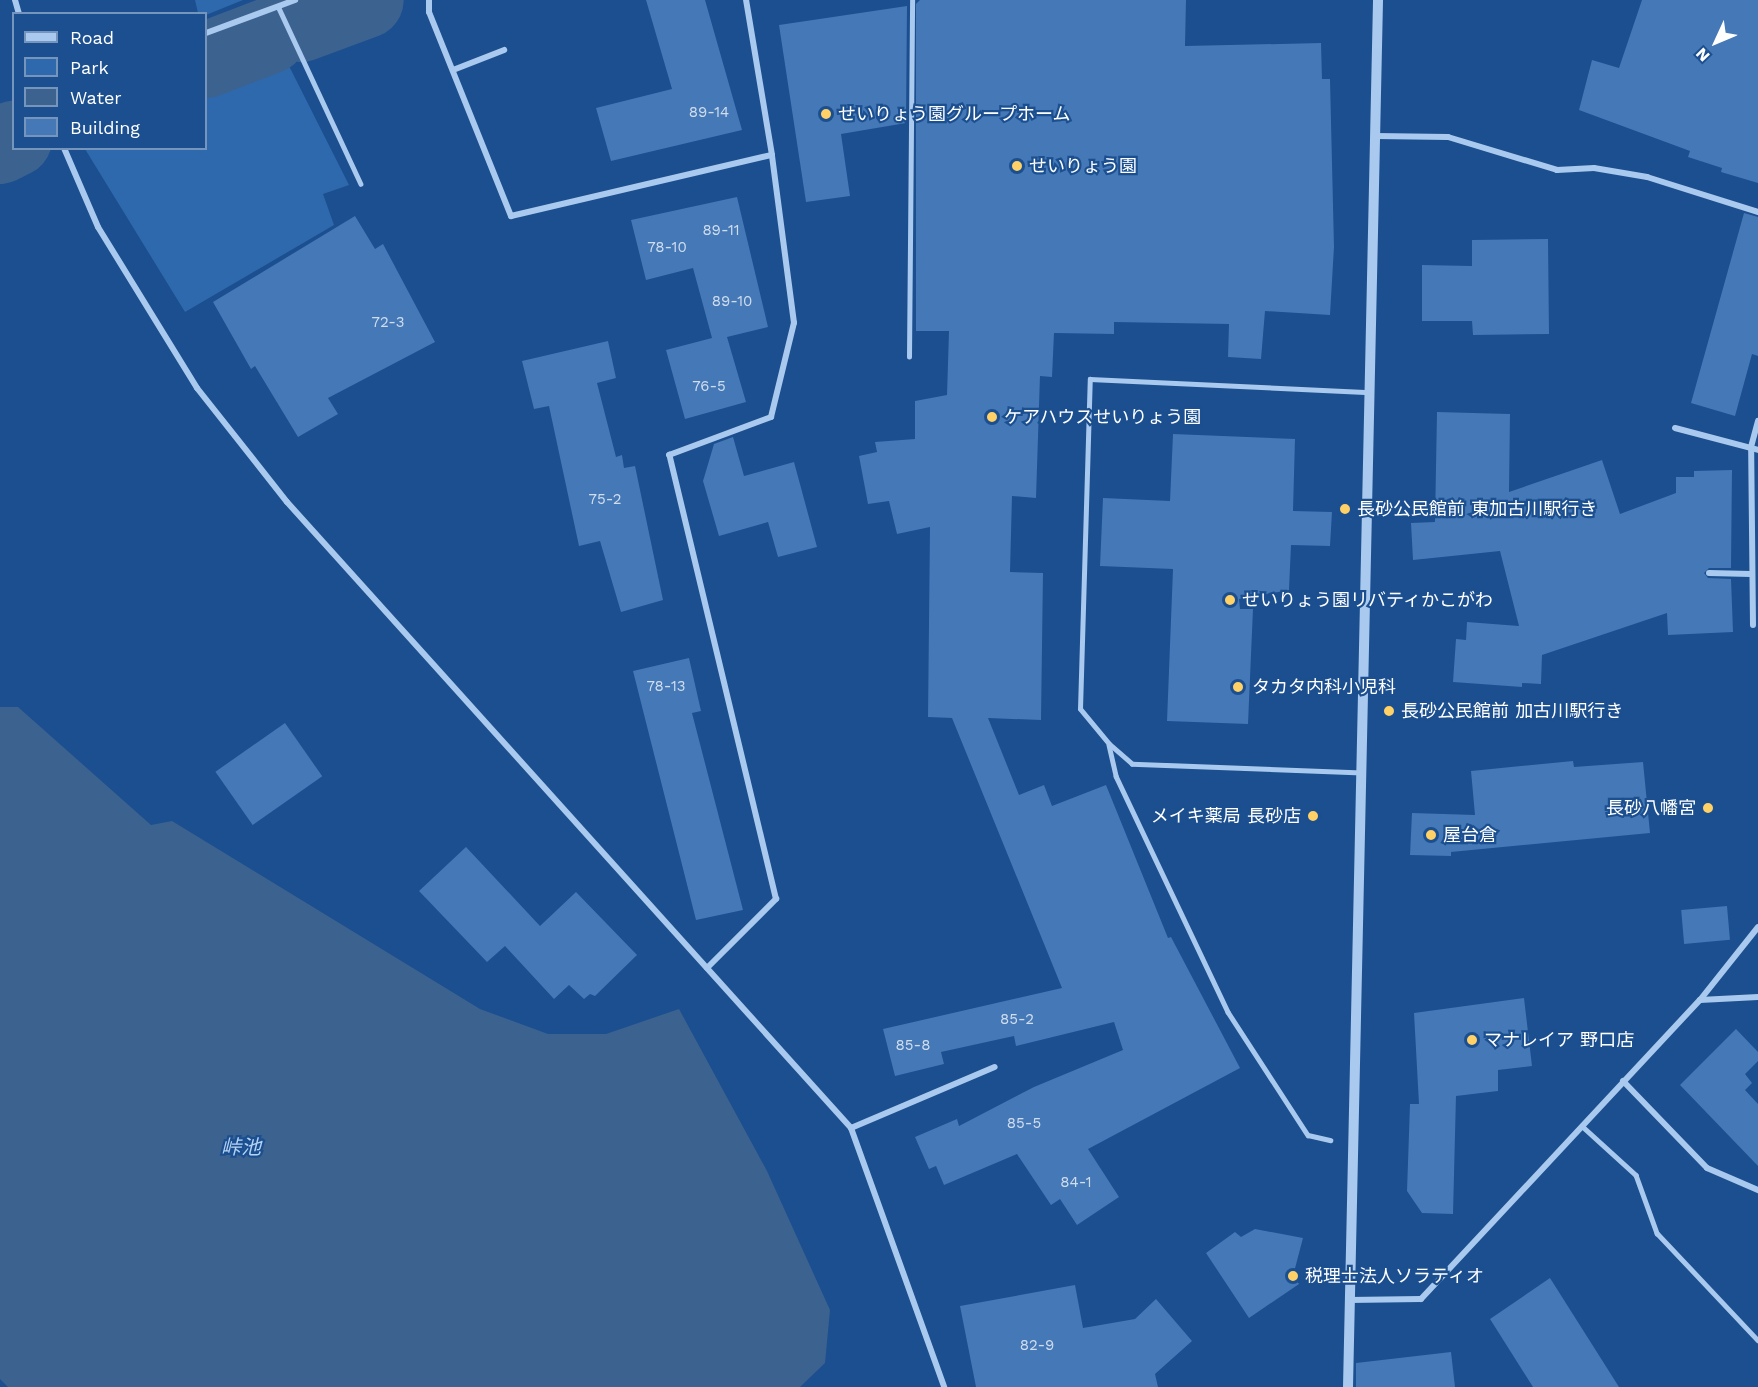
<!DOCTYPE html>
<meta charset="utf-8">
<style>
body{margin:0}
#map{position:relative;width:1758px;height:1387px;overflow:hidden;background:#1b4f8f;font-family:"Work Sans","Noto Sans JP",sans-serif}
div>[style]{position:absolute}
.green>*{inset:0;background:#2e69ad}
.water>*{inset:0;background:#3c6290}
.river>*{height:76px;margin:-38px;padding:0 38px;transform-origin:38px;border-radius:38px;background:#3c6290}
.building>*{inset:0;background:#4478b7;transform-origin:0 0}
.service>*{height:4.5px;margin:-2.25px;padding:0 2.25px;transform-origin:2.25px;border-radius:2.25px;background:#a9c9ee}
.minor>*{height:6px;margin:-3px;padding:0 3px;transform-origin:3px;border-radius:3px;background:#a9c9ee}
.tertiary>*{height:10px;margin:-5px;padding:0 5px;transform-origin:5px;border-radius:5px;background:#a9c9ee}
.dots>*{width:16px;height:16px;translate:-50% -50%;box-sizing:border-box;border:3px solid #1b4f8f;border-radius:50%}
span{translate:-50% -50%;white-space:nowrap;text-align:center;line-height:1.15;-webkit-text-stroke:4.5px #1b4f8f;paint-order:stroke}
.number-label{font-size:15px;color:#d0dded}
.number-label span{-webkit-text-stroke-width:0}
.poi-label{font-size:18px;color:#fff}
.left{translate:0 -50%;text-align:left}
.right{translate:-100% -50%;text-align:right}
.water-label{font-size:20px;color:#b5d3f5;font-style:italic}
.legend{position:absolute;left:12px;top:12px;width:195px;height:138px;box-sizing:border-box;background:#1b4f8f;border:2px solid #7695bc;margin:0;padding:8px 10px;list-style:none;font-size:18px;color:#fff}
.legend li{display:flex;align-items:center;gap:12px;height:30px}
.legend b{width:30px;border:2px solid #7695bc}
.north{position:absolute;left:1686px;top:12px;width:60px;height:60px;-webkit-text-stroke:4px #1b4f8f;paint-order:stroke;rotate:226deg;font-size:16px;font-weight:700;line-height:24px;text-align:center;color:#fff}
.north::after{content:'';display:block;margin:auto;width:21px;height:27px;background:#fff;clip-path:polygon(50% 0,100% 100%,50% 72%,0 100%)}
</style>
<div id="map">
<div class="green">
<div style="clip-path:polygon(195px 0,243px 0,206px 15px,198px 13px)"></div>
<div style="clip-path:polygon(287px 62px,349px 185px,323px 194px,334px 225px,185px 312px,85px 149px,206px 148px,206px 94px)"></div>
</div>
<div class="water">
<div style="clip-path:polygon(0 707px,18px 707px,151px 825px,172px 821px,480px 1009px,548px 1034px,606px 1034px,679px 1009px,767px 1171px,830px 1310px,825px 1363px,800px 1387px,8px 1387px,0 1379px)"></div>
</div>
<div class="river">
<div style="left:301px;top:24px;width:69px;rotate:-20.3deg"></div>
<div style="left:206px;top:60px;width:67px;rotate:-20.9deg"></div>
<div style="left:0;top:146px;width:16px;rotate:-27deg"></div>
</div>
<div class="building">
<div style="clip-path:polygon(646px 0,705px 0,742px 130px,611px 161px,596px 108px,672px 89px)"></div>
<div style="clip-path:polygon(920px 0,1186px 0,1185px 46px,1321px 43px,1322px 79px,1330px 79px,1334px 247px,1330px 315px,1265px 311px,1261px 359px,1228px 357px,1229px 324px,1114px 322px,1114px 334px,1054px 333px,1052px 377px,1040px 376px,1036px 498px,1012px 496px,1010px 572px,1043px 573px,1041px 720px,988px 718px,1019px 795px,1044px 785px,1052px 806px,1106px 785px,1168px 938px,1171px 937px,1240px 1068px,1088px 1149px,1119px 1197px,1077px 1225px,1060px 1199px,1051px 1205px,1017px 1154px,944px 1185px,936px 1166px,929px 1169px,915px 1137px,957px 1119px,959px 1126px,1034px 1087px,1123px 1050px,1114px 1022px,1016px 1046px,1014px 1036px,941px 1052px,944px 1064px,895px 1076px,883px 1029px,1062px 988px,952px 718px,928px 717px,930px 527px,897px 534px,889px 501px,868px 504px,859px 456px,877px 452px,875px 442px,915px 439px,915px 401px,947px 395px,949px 331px,916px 331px,916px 4px)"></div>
<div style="clip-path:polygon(1642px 0,1758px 0,1758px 183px,1721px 172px,1722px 168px,1688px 157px,1690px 151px,1579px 110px,1592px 60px,1619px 68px)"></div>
<div style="clip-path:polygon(907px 6px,906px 123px,841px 134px,850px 196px,806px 202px,779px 25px)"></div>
<div style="clip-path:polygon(737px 197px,768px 327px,727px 337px,746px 402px,685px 419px,666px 350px,712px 338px,693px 268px,646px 280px,631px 220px)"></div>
<div style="clip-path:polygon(1744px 213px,1758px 217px,1758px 356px,1752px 354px,1735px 416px,1691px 403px)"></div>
<div style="clip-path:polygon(355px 216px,375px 249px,383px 244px,435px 342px,328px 398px,338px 414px,298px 437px,255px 366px,251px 369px,213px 302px)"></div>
<div style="clip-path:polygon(1548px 239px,1549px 334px,1473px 335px,1472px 321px,1422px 321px,1422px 265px,1472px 266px,1472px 240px)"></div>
<div style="clip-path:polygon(608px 341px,616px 378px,597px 383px,616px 457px,622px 455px,624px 468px,635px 466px,663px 600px,621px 612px,600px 541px,579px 546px,549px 406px,534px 409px,522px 361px)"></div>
<div style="clip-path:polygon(1437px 412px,1510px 414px,1509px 492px,1602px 460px,1620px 514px,1676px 493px,1676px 477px,1694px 477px,1694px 471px,1732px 470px,1731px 568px,1709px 568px,1704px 573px,1708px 578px,1731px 579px,1733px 632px,1668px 635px,1667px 613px,1542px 655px,1541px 684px,1522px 683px,1522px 687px,1453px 682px,1456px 639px,1466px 640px,1467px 622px,1519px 626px,1500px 551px,1413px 560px,1411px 523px,1435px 522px)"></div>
<div style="clip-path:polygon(1173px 434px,1295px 439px,1293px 511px,1332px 512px,1330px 546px,1291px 545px,1289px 590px,1239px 599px,1240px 609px,1253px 609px,1248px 724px,1167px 721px,1173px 569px,1100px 566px,1103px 498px,1170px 501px)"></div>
<div style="clip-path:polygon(733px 437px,744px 476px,794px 462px,817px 547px,778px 557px,768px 522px,719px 536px,703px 481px,714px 444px)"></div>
<div style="clip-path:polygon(689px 658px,701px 711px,692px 713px,743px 910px,696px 920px,633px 671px)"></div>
<div style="left:285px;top:723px;width:65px;height:85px;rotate:55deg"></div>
<div style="clip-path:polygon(1573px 761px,1574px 767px,1643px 762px,1650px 833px,1451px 852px,1451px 856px,1410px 855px,1412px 813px,1475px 815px,1471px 771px)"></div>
<div style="clip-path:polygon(466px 847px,540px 926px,576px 892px,637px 955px,595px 996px,590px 994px,584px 999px,569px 985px,554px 999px,505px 946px,487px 962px,419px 891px)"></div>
<div style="left:1727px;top:906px;width:34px;height:46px;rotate:85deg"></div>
<div style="clip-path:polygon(1524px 998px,1532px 1066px,1498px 1070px,1498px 1091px,1456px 1096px,1453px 1214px,1422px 1213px,1407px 1191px,1410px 1104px,1419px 1104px,1414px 1013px)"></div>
<div style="clip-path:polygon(1736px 1029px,1758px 1052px,1758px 1061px,1745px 1074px,1752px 1083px,1745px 1090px,1758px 1104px,1758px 1166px,1680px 1085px)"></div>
<div style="clip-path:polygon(1255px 1229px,1303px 1238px,1293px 1276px,1299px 1284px,1249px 1318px,1206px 1253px,1235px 1232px,1241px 1237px)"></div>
<div style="clip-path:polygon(1550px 1278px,1619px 1387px,1533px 1387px,1490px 1319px)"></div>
<div style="clip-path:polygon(1075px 1285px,1083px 1328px,1135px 1319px,1156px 1299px,1192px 1341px,1155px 1374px,1158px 1387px,976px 1387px,960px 1306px)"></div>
<div style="clip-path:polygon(1451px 1352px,1455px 1387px,1356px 1387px,1356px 1363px)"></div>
</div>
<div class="service">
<div style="left:278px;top:6px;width:196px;rotate:65deg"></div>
<div style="left:909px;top:357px;width:357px;rotate:-89.5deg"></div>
<div style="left:1109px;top:745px;width:32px;rotate:77deg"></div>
<div style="left:1116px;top:776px;width:261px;rotate:64.6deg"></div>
<div style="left:1228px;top:1012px;width:147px;rotate:57deg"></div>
<div style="left:1308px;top:1135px;width:23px;rotate:13deg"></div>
<div style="left:1362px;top:773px;width:230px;rotate:-177.8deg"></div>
<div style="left:1132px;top:764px;width:30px;rotate:-139deg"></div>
<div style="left:1109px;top:744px;width:45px;rotate:-129.6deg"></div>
<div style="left:1080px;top:709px;width:330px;rotate:-88.3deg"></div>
<div style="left:1090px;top:379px;width:280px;rotate:2.7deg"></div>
<div style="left:1582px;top:1126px;width:73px;rotate:42.2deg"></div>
<div style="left:1636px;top:1175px;width:62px;rotate:70.1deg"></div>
<div style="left:1657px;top:1233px;width:147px;rotate:46.7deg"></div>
</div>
<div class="minor">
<div style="left:15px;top:0;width:15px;rotate:74deg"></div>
<div style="left:429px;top:0;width:12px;rotate:90deg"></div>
<div style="left:429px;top:12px;width:220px;rotate:68.1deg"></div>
<div style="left:511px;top:216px;width:268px;rotate:-13.2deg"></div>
<div style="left:206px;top:33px;width:95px;rotate:-20.3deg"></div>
<div style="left:453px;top:70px;width:55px;rotate:-21.4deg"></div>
<div style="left:1376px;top:136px;width:72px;rotate:0.8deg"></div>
<div style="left:1448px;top:137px;width:114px;rotate:16.8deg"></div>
<div style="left:1557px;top:170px;width:37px;rotate:-3deg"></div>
<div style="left:1594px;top:168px;width:54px;rotate:9.6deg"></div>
<div style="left:1647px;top:177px;width:116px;rotate:17.5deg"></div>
<div style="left:64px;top:148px;width:86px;rotate:66.7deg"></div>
<div style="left:98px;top:227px;width:189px;rotate:58.4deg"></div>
<div style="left:197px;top:388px;width:145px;rotate:51.7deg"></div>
<div style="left:287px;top:502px;width:843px;rotate:47.98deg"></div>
<div style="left:851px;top:1128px;width:275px;rotate:70.2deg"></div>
<div style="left:1675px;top:428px;width:86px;rotate:14.8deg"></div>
<div style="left:1709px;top:573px;width:42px;rotate:1.4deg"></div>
<div style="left:1753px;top:625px;width:178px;rotate:-90.6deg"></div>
<div style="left:1751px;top:447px;width:27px;rotate:-75deg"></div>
<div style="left:707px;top:968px;width:98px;rotate:-45deg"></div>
<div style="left:776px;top:899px;width:457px;rotate:-103.5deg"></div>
<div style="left:669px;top:455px;width:109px;rotate:-20.4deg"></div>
<div style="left:771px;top:417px;width:97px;rotate:-76.3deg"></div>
<div style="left:794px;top:323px;width:169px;rotate:-97.5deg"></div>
<div style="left:772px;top:155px;width:157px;rotate:-99.5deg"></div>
<div style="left:1700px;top:1000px;width:58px;rotate:-3deg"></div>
<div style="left:1623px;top:1081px;width:121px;rotate:46deg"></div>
<div style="left:1707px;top:1168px;width:56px;rotate:23.3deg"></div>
<div style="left:851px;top:1128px;width:156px;rotate:-23deg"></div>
<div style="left:1349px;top:1300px;width:72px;rotate:-0.8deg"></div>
<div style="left:1421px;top:1299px;width:409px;rotate:-47deg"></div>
<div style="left:1700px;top:1000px;width:93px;rotate:-51.5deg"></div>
</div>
<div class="tertiary">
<div style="left:1348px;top:1387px;width:1387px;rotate:-88.76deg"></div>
</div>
<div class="dots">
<div style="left:826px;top:114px;background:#ffd166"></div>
<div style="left:1017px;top:166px;background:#ffd166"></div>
<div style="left:992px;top:417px;background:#ffd166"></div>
<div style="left:1345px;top:509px;background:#ffd166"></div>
<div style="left:1230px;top:600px;background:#ffd166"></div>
<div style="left:1238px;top:687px;background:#ffd166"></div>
<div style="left:1389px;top:711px;background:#ffd166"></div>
<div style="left:1708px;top:808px;background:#ffd166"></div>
<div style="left:1313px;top:816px;background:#ffd166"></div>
<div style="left:1431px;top:835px;background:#ffd166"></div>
<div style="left:1472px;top:1040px;background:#ffd166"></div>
<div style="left:1293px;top:1276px;background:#ffd166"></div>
</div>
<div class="number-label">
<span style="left:709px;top:113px">89-14</span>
<span style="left:721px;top:231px">89-11</span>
<span style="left:667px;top:248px">78-10</span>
<span style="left:732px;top:302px">89-10</span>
<span style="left:388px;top:323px">72-3</span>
<span style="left:709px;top:387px">76-5</span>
<span style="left:605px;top:500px">75-2</span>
<span style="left:666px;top:687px">78-13</span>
<span style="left:1017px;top:1020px">85-2</span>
<span style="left:913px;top:1046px">85-8</span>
<span style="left:1024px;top:1124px">85-5</span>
<span style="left:1076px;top:1183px">84-1</span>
<span style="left:1037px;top:1346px">82-9</span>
</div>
<div class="poi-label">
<span class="left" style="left:838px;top:114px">せいりょう園グループホーム</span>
<span class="left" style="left:1029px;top:166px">せいりょう園</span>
<span class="left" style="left:1004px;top:417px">ケアハウスせいりょう園</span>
<span class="left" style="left:1357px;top:509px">長砂公民館前 東加古川駅行き</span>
<span class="left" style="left:1242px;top:600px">せいりょう園リバティかこがわ</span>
<span class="left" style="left:1252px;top:687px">タカタ内科小児科</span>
<span class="left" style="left:1401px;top:711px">長砂公民館前 加古川駅行き</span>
<span class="right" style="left:1696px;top:808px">長砂八幡宮</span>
<span class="right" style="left:1301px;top:816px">メイキ薬局 長砂店</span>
<span class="left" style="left:1443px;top:835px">屋台倉</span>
<span class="left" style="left:1484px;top:1040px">マナレイア 野口店</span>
<span class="left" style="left:1305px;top:1276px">税理士法人ソラティオ</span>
</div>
<div class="water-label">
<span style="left:241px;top:1147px">峠池</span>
</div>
<ul class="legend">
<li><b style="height:8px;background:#a9c9ee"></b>Road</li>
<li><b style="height:16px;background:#2e69ad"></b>Park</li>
<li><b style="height:16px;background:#3c6290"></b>Water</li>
<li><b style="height:16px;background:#4478b7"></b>Building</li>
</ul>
<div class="north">N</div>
</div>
